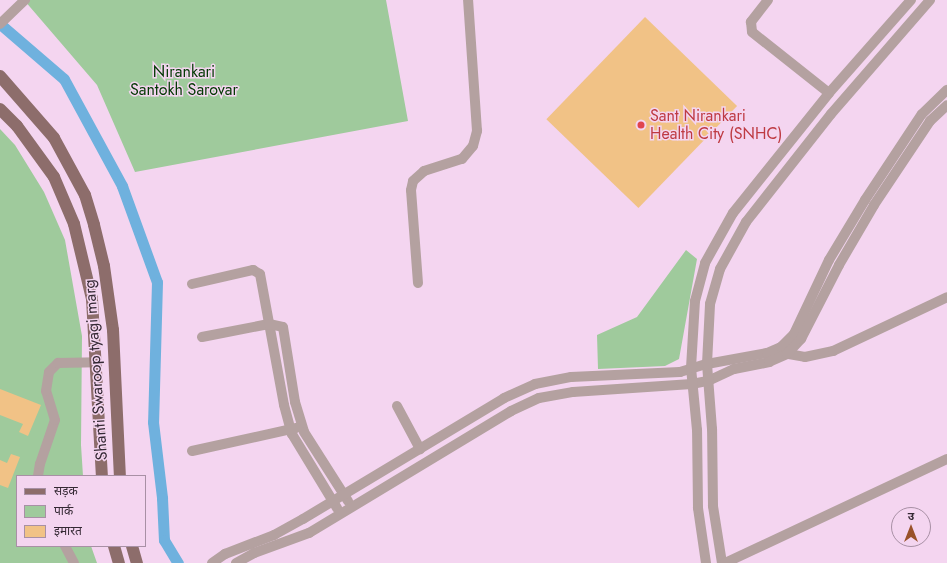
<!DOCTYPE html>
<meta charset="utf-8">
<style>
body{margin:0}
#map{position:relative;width:947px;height:563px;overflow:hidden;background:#f4d5f0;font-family:Jost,"Noto Sans Devanagari",sans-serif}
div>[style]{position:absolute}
.green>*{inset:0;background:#9fca9c}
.canal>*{height:11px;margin:-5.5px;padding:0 5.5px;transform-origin:5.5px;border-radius:5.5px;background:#6fb1de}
.building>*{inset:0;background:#f1c286;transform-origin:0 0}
.minor>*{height:10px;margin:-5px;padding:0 5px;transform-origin:5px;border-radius:5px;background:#b4a1a0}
.major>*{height:12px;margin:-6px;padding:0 6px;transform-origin:6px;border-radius:6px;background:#8d6d6b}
.dots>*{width:11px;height:11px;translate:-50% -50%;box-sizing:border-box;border:2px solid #f4d5f0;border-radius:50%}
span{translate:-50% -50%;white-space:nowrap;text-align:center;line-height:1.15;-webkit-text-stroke:3px #f4d5f0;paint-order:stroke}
.park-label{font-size:16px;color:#003801}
.health-label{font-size:16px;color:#be3a42}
.left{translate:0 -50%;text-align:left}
.street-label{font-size:16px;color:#352934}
.legend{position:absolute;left:16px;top:475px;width:130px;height:72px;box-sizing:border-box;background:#f4d5f0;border:1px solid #a890a5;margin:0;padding:5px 7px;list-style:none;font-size:12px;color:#352934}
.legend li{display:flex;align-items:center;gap:8px;height:20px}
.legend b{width:20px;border:1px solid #a890a5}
.north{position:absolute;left:891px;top:507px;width:40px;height:40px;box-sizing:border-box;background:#f4d5f0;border:1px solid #a890a5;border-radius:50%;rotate:0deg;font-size:11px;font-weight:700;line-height:16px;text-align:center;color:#352934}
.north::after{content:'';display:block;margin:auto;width:14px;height:18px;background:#99522a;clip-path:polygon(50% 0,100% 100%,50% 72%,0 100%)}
</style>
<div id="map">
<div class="green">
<div style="clip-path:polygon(24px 0,386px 0,408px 121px,135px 172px,97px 85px)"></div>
<div style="clip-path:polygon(0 129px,15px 145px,44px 192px,65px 240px,82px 336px,81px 445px,83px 476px,17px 476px,17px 546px,91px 546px,97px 563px,0 563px)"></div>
<div style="clip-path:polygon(686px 250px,697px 259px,679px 359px,665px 366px,598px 369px,597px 335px,637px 317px)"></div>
</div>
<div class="canal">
<div style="left:0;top:24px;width:84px;rotate:40.7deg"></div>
<div style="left:64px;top:79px;width:122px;rotate:61.5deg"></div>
<div style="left:122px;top:186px;width:102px;rotate:70deg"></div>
<div style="left:157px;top:282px;width:140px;rotate:91.6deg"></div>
<div style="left:153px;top:422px;width:77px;rotate:83.2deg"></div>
<div style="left:162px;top:498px;width:42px;rotate:87.3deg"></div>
<div style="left:164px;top:540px;width:27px;rotate:59deg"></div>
</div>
<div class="building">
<div style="left:645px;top:17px;width:128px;height:142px;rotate:44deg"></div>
<div style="clip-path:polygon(0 389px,41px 405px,28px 436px,19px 432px,23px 424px,0 415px)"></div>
<div style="clip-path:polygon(11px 454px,20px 457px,8px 488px,0 485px,0 460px,7px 463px)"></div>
</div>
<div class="minor">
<div style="left:768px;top:0;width:28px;rotate:128deg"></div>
<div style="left:751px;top:22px;width:10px;rotate:84deg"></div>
<div style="left:752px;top:32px;width:98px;rotate:38.4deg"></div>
<div style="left:0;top:24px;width:35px;rotate:-44deg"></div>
<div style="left:418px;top:283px;width:93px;rotate:-94.3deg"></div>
<div style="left:411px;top:190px;width:9px;rotate:-77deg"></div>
<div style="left:413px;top:181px;width:15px;rotate:-42deg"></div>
<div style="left:424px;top:171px;width:40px;rotate:-18deg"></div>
<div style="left:462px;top:159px;width:17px;rotate:-50deg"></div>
<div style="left:473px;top:146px;width:16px;rotate:-75deg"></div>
<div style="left:477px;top:131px;width:131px;rotate:-93.9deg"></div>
<div style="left:192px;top:284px;width:63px;rotate:-12.9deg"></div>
<div style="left:253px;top:270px;width:8px;rotate:30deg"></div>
<div style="left:260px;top:274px;width:133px;rotate:79.6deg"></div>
<div style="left:284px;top:405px;width:30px;rotate:75deg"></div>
<div style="left:292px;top:434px;width:87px;rotate:58.7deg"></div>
<div style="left:202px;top:337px;width:68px;rotate:-11deg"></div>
<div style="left:269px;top:324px;width:14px;rotate:12deg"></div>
<div style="left:283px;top:327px;width:76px;rotate:80.9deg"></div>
<div style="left:295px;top:402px;width:31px;rotate:73deg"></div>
<div style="left:304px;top:432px;width:82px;rotate:57.5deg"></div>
<div style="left:783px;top:353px;width:22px;rotate:10deg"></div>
<div style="left:805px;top:357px;width:29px;rotate:-12deg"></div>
<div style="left:833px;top:351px;width:126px;rotate:-25.3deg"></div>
<div style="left:397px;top:406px;width:49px;rotate:61.9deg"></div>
<div style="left:192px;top:451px;width:107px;rotate:-12.5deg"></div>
<div style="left:38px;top:476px;width:12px;rotate:-81deg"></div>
<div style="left:40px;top:464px;width:46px;rotate:-71.2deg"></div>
<div style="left:55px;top:420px;width:30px;rotate:-107deg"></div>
<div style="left:46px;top:391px;width:19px;rotate:-81deg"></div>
<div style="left:49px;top:372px;width:13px;rotate:-45deg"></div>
<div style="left:58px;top:363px;width:39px;rotate:-1deg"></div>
<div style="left:65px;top:546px;width:19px;rotate:62deg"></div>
<div style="left:212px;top:563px;width:16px;rotate:-35deg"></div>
<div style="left:225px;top:554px;width:53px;rotate:-21.2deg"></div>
<div style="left:274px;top:535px;width:33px;rotate:-29deg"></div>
<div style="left:303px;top:519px;width:235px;rotate:-31deg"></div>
<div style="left:504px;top:398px;width:34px;rotate:-24deg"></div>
<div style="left:535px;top:384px;width:37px;rotate:-11deg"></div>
<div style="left:571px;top:377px;width:109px;rotate:-2.6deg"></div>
<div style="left:680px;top:372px;width:28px;rotate:-17deg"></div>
<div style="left:707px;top:364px;width:61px;rotate:-10.4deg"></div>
<div style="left:767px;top:353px;width:15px;rotate:-23deg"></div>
<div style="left:781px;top:347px;width:18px;rotate:-45deg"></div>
<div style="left:794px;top:334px;width:82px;rotate:-64.7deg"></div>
<div style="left:829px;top:260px;width:70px;rotate:-59deg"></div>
<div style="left:865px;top:200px;width:103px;rotate:-56.5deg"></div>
<div style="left:922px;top:114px;width:35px;rotate:-44deg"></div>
<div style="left:236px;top:563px;width:21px;rotate:-29deg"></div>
<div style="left:254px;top:553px;width:59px;rotate:-20deg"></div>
<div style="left:309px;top:533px;width:236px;rotate:-31.1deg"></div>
<div style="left:511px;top:411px;width:31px;rotate:-25deg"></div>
<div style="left:539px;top:398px;width:35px;rotate:-10deg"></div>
<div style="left:573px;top:392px;width:119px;rotate:-3.8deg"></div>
<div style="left:692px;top:384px;width:16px;rotate:-11deg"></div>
<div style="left:708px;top:381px;width:29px;rotate:-25deg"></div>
<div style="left:734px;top:369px;width:36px;rotate:-11deg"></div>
<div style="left:769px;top:362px;width:20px;rotate:-24deg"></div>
<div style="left:787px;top:354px;width:21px;rotate:-47deg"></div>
<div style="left:801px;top:339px;width:83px;rotate:-62.8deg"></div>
<div style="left:839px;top:265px;width:69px;rotate:-59.7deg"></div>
<div style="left:874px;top:205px;width:101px;rotate:-56.3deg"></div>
<div style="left:930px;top:121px;width:23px;rotate:-43deg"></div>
<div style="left:706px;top:563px;width:56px;rotate:-98.3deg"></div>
<div style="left:698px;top:508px;width:78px;rotate:-90.7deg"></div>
<div style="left:697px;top:430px;width:62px;rotate:-95.5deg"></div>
<div style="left:691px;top:368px;width:67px;rotate:-86.6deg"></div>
<div style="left:695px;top:301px;width:39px;rotate:-75deg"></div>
<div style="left:705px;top:263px;width:57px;rotate:-60.8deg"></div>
<div style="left:733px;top:213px;width:154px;rotate:-51.3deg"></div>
<div style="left:829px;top:93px;width:124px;rotate:-48.6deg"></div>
<div style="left:722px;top:563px;width:58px;rotate:-99deg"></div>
<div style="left:713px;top:506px;width:77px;rotate:-90.7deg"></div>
<div style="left:712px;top:429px;width:65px;rotate:-94.4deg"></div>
<div style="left:707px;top:364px;width:60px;rotate:-87.1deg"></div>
<div style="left:710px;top:304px;width:36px;rotate:-74deg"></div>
<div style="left:720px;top:269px;width:54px;rotate:-61deg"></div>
<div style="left:746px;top:222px;width:137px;rotate:-51.8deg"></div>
<div style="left:831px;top:114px;width:151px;rotate:-49deg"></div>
<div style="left:725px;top:563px;width:245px;rotate:-25.1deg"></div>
</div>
<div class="major">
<div style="left:0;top:76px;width:82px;rotate:48.9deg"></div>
<div style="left:54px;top:138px;width:65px;rotate:61.5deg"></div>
<div style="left:85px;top:195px;width:31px;rotate:73deg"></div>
<div style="left:94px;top:225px;width:42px;rotate:76.3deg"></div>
<div style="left:104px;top:266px;width:65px;rotate:82deg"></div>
<div style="left:113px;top:330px;width:146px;rotate:87.3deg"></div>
<div style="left:0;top:109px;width:24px;rotate:45deg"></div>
<div style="left:17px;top:126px;width:63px;rotate:54deg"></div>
<div style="left:54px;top:177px;width:51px;rotate:66.9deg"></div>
<div style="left:74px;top:224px;width:77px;rotate:76.5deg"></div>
<div style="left:92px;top:299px;width:177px;rotate:86.8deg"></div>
<div style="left:114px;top:546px;width:18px;rotate:74deg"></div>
<div style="left:132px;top:546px;width:18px;rotate:74deg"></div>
</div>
<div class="dots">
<div style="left:641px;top:125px;background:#e0444e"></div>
</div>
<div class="park-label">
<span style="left:184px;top:81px">Nirankari<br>Santokh Sarovar</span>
</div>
<div class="health-label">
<span class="left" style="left:650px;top:125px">Sant Nirankari<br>Health City (SNHC)</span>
</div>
<div class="street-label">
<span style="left:96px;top:370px;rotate:-94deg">Shanti Swaroop tyagi marg</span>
</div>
<ul class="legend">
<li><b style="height:5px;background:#8d6d6b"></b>सड़क</li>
<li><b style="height:11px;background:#9fca9c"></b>पार्क</li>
<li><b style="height:11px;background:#f1c286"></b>इमारत</li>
</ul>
<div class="north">उ</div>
</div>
